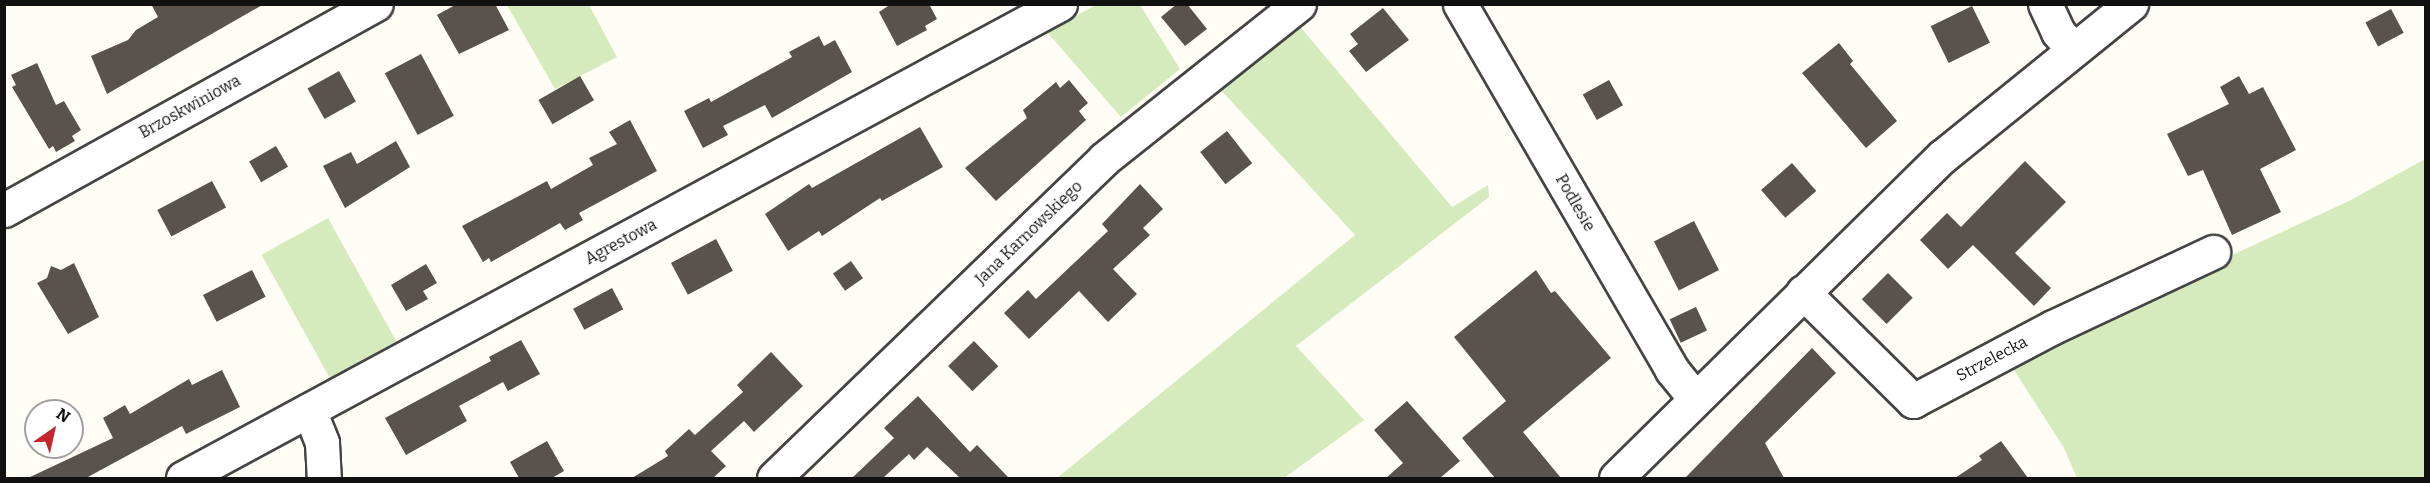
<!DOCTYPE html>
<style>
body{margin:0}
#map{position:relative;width:2430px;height:483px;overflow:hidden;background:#fffdf5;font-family:Bitter,serif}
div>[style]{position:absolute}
.green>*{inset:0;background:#d5ebbd;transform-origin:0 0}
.building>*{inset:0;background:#5a524d;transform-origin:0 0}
.roads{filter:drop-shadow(2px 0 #444) drop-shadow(-2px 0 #444) drop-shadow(0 2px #444) drop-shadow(0 -2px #444)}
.minor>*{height:33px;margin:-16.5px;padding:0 16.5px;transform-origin:16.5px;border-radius:16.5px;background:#fff}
span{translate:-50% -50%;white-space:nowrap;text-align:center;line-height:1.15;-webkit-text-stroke:6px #fff;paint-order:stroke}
.street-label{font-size:16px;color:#111}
.frame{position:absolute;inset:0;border:6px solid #111;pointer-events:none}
.north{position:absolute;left:24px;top:399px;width:60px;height:60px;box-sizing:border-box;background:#fff;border:2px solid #a0a0a0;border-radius:50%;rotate:34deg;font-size:16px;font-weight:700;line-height:24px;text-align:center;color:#111}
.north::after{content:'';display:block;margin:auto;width:21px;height:27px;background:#c4262e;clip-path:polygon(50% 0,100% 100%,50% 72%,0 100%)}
</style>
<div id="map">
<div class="green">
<div style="clip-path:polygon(507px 5px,589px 5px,617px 57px,555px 89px)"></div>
<div style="clip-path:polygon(1096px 5px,1140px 5px,1180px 69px,1121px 117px,1047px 32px)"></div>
<div style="clip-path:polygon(1297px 23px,1452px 207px,1488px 185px,1489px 197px,1296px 346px,1364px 420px,1284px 478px,1057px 478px,1355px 235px,1218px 87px)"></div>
<div style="clip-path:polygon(2425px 159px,2425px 478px,2077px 478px,2064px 448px,2007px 359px,2349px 201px)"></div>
<div style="left:328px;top:218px;width:141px;height:76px;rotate:61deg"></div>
</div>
<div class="building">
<div style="clip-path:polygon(151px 4px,264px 4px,107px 94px,91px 56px,128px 40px,136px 30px,158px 17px)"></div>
<div style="clip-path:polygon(457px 4px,495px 4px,509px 30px,459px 54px,437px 15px)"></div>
<div style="clip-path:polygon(891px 4px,929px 4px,937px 19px,925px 26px,927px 30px,897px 46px,879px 12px)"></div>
<div style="clip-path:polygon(1177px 4px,1187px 4px,1207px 29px,1185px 46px,1161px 17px)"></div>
<div style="left:1972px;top:6px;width:41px;height:46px;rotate:64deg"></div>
<div style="clip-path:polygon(1383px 8px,1409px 40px,1366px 72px,1349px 51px,1358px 44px,1350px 34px)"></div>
<div style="left:2391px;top:9px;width:27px;height:29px;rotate:62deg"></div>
<div style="clip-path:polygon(819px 36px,824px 46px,835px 40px,852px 72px,772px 118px,765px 105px,723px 126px,728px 135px,703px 148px,684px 111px,709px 98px,711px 102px,792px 57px,789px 52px)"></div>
<div style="clip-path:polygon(1839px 43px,1853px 61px,1850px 64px,1897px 121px,1866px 148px,1802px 73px)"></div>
<div style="left:421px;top:54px;width:70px;height:41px;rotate:62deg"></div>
<div style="clip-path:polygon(37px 63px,56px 105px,64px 101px,81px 130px,72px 136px,75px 141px,56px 152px,53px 146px,49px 149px,12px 87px,16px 85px,11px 75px)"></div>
<div style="left:339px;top:71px;width:35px;height:36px;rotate:61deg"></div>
<div style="left:580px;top:76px;width:28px;height:48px;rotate:60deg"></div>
<div style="clip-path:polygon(2239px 76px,2249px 94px,2263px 87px,2296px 150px,2260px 169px,2281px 212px,2232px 235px,2203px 170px,2188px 176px,2167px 134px,2229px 104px,2220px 87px)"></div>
<div style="clip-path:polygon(1069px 80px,1088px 103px,1079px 111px,1086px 120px,996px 201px,965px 168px,1027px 118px,1023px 110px,1056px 82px,1060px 88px)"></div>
<div style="left:1609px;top:80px;width:29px;height:30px;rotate:61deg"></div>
<div style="clip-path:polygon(630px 120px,657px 171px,579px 213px,583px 220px,565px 230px,560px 223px,491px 262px,489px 258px,483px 262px,462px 226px,547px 181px,551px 189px,593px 165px,589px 158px,617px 144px,609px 132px)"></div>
<div style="clip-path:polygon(920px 127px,943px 167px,882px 201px,880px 198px,822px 236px,819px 231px,788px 251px,765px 214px,809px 184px,812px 188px)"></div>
<div style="left:1227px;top:131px;width:41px;height:34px;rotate:52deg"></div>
<div style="clip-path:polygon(396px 141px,410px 167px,345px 208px,323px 166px,351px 152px,357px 164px)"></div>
<div style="left:276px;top:146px;width:24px;height:31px;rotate:60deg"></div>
<div style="clip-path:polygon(2025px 161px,2066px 202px,2015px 253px,2051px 288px,2034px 306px,1973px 245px,1948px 269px,1920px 240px,1947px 213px,1961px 227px)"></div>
<div style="left:1792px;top:163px;width:37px;height:41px;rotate:49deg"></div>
<div style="left:212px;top:181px;width:30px;height:62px;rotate:62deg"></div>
<div style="clip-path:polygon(1140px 184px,1163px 209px,1143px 228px,1150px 235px,1113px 269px,1137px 294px,1108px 322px,1079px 291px,1029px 339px,1004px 313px,1028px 290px,1036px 299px,1108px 231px,1102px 224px)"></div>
<div style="left:1694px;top:221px;width:55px;height:45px;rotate:63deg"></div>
<div style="left:716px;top:239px;width:36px;height:51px;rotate:62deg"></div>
<div style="left:851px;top:261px;width:21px;height:22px;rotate:55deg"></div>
<div style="clip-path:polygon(74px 263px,99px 317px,68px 334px,37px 283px,47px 278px,51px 266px,61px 270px)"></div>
<div style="clip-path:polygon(426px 264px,437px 283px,423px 291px,428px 299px,406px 311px,391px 285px)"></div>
<div style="left:252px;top:270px;width:30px;height:55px;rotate:63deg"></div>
<div style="clip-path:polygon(1536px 270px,1551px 293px,1555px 291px,1611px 358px,1523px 432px,1561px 478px,1495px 478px,1462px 438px,1506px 401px,1454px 337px)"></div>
<div style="left:1888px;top:273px;width:35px;height:37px;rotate:45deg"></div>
<div style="left:612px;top:288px;width:24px;height:44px;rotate:62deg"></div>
<div style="left:1696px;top:307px;width:26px;height:29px;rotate:65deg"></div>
<div style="clip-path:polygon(521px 340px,540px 374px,508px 391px,503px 382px,459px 406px,467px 421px,406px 455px,385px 418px,491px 361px,489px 357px)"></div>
<div style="left:974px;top:341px;width:35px;height:36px;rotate:46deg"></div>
<div style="clip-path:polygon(1812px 348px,1836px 373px,1765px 443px,1784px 478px,1685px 478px)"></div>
<div style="clip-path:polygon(771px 352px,803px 386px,754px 432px,744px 421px,711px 451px,726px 466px,713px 478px,632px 478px,668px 456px,665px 451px,689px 429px,695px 435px,743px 392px,737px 385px)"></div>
<div style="clip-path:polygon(222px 370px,240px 407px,186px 434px,182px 426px,86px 478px,28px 478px,113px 438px,103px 418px,125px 405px,130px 414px,189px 379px,192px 385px)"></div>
<div style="clip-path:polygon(918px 396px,970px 452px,977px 445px,1009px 478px,960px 478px,927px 447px,914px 460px,909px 454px,883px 478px,852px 478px,894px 438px,884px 428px)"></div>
<div style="clip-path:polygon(1407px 401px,1460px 461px,1440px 478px,1386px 478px,1403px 463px,1374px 430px)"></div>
<div style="clip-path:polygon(547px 441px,564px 471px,552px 478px,519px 478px,510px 462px)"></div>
<div style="clip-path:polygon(2001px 441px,2028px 478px,1955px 478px,1982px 460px,1979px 456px)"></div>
</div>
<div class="roads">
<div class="minor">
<div style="left:1460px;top:4px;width:423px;rotate:59.9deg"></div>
<div style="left:1672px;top:370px;width:36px;rotate:51deg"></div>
<div style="left:2045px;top:4px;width:31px;rotate:65deg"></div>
<div style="left:2058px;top:32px;width:21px;rotate:49deg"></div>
<div style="left:4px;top:210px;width:425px;rotate:-29deg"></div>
<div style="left:1803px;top:292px;width:155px;rotate:44.7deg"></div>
<div style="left:1913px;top:401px;width:158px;rotate:-27.9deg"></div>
<div style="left:2053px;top:327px;width:177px;rotate:-25.1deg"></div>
<div style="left:309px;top:410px;width:35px;rotate:68deg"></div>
<div style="left:322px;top:443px;width:35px;rotate:87deg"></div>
<div style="left:183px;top:478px;width:997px;rotate:-28.39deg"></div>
<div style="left:774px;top:478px;width:459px;rotate:-44deg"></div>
<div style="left:1104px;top:159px;width:249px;rotate:-38.5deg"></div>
<div style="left:1616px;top:478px;width:459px;rotate:-44.6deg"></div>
<div style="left:1943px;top:156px;width:242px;rotate:-39deg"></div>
</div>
</div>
<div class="street-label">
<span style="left:190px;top:107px;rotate:-29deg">Brzoskwiniowa</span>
<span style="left:1575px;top:203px;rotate:60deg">Podlesie</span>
<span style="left:1029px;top:233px;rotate:-44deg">Jana Karnowskiego</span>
<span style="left:621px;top:242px;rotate:-28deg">Agrestowa</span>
<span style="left:1992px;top:359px;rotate:-28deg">Strzelecka</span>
</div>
<div class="frame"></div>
<div class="north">N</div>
</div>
